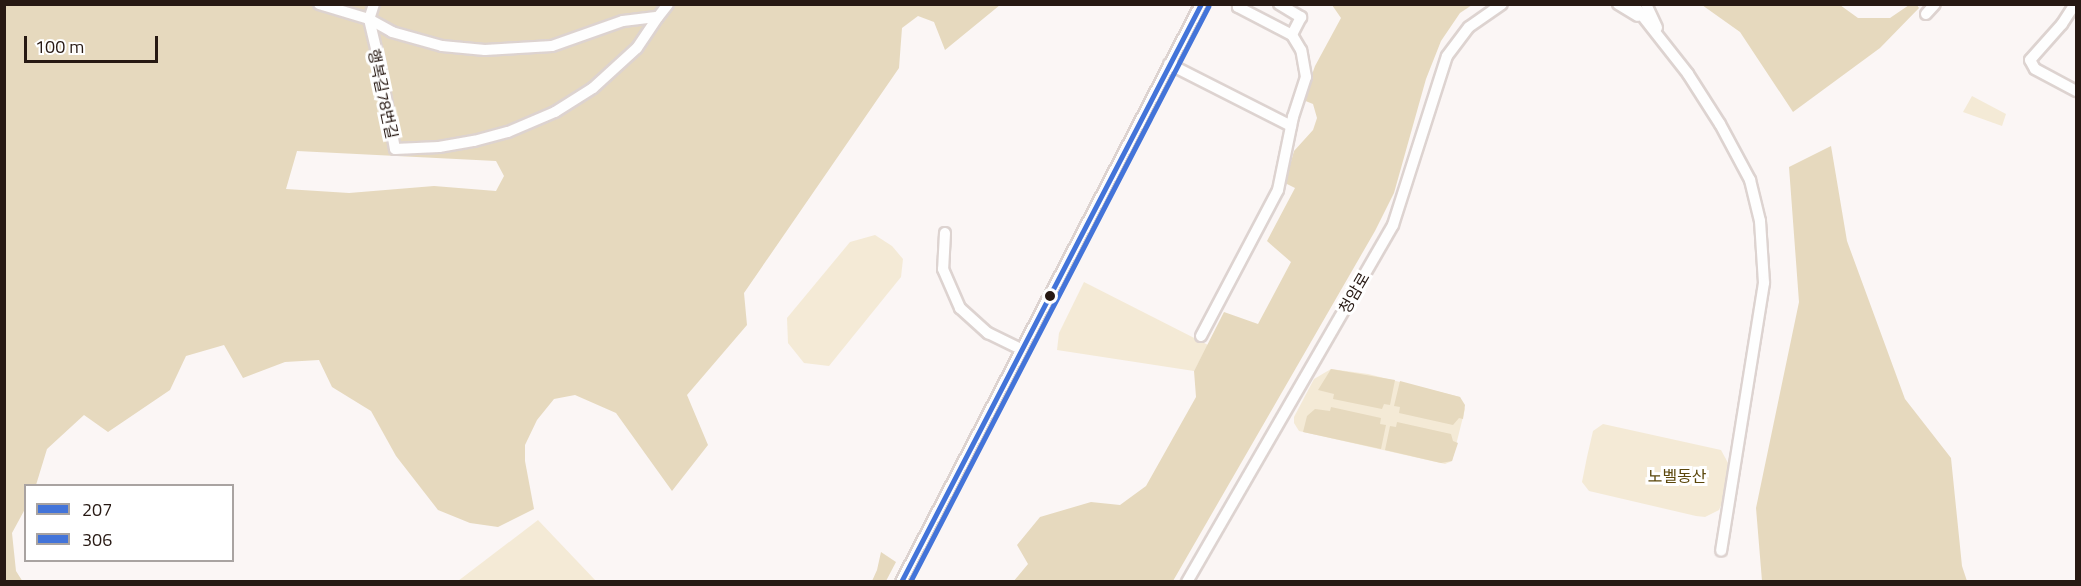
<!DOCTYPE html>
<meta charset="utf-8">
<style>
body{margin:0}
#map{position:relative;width:2081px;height:586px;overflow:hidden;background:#fbf6f5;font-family:"Titillium Web","Noto Sans KR",sans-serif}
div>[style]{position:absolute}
.green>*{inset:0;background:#f4ead6}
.forest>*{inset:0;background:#e6d9be}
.roads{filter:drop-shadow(2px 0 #ddd3d0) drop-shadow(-2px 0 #ddd3d0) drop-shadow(0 2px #ddd3d0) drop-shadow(0 -2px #ddd3d0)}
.minor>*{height:10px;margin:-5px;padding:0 5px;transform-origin:5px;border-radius:5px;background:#fefefe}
.bus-1>*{height:4.5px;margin:-2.25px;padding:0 2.25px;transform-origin:2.25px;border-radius:2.25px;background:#4374d9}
.bus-2>*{height:4.5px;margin:-2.25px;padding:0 2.25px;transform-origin:2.25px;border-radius:2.25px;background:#4374d9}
.dots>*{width:16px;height:16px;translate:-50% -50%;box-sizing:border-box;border:3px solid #fff;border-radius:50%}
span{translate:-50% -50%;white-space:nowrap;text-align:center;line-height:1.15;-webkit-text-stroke:6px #fff;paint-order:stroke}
.street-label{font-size:16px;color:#271913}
.park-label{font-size:16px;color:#5b470b}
.frame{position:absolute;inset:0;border:6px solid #271913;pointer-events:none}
.legend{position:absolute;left:24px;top:484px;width:210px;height:78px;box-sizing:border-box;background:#fff;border:2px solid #a9a3a1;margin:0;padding:8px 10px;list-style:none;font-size:18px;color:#271913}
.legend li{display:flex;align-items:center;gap:12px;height:30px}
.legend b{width:30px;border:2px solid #a9a3a1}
.scale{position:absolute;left:24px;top:36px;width:134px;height:27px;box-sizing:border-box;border:3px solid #271913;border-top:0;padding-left:8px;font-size:18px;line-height:21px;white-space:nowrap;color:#271913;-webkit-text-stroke:4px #fff;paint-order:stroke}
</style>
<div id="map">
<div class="green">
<div style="clip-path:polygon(1972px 96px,2006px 114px,2002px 126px,1963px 112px)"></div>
<div style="clip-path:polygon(875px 235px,892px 246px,903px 259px,901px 277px,829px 366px,804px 363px,788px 343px,787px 318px,850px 242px)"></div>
<div style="clip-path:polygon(1084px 282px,1208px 345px,1194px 371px,1057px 350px,1059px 333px)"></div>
<div style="clip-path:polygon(1331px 369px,1368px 374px,1460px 397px,1465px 409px,1452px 461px,1445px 464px,1299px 431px,1294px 423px,1294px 417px,1314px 379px)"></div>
<div style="clip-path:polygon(1603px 424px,1721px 450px,1728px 463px,1722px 503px,1719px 510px,1705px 517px,1696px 516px,1589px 491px,1582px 482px,1587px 457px,1593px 431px)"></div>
<div style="clip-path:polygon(538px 520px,596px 581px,458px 581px)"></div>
</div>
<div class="forest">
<div style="clip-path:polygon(evenodd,4px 5px,1000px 5px,945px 50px,934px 22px,918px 16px,902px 28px,899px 68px,744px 293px,747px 325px,687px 395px,708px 445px,672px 491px,616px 413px,575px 395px,554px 399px,537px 420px,525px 445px,525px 461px,534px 509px,498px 527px,470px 523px,438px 510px,396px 456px,371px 411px,332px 387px,319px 360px,285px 362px,243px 378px,224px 345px,186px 356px,170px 390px,108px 432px,84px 415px,47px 449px,36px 485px,26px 486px,25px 509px,12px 533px,16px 571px,23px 582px,4px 581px,4px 5px,297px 151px,496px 161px,504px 176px,496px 191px,434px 186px,349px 193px,286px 189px,297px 151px)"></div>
<div style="clip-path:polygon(1332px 5px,1472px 5px,1460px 13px,1441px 41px,1426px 79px,1394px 193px,1375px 231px,1173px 581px,1013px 582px,1028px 564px,1017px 545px,1040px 517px,1091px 502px,1120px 505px,1146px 486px,1196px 397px,1194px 371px,1224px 312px,1258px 324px,1291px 262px,1267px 241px,1295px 188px,1285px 183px,1294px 151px,1313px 130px,1317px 118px,1313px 104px,1303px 100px,1315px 66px,1341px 18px)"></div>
<div style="clip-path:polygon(1702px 5px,1840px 5px,1858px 18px,1890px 18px,1909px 5px,1917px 5px,1919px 8px,1880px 48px,1793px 112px,1740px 32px)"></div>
<div style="clip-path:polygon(1831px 146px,1847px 241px,1905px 399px,1951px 458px,1962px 566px,1967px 581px,1762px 581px,1756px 508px,1799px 302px,1789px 167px)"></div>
<div style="clip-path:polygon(1331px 369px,1395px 380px,1390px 405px,1384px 404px,1382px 409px,1333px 399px,1334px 394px,1318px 390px)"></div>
<div style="clip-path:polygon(1400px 381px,1460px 397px,1465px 405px,1463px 419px,1459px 418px,1453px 425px,1399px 413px,1400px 407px,1394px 406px)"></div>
<div style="clip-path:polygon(1331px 407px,1381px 418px,1380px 424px,1386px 425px,1381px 449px,1303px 432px,1307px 416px,1315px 409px,1330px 411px)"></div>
<div style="clip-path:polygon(1397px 422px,1451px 434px,1453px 441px,1458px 443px,1452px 461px,1441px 463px,1385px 450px,1390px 426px,1396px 427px)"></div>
<div style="clip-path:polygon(881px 552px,896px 562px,886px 581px,872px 581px,877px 570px)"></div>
</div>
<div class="roads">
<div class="minor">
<div style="left:319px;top:4px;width:52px;rotate:16.7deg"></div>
<div style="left:369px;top:19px;width:26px;rotate:29deg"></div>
<div style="left:392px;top:32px;width:52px;rotate:15.6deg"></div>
<div style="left:442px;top:46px;width:43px;rotate:5.3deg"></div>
<div style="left:485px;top:50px;width:67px;rotate:-3.4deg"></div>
<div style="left:552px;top:46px;width:75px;rotate:-19.4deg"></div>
<div style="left:623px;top:21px;width:35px;rotate:-7deg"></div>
<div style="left:658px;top:17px;width:16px;rotate:-52deg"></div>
<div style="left:374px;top:4px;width:16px;rotate:108deg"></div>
<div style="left:369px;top:19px;width:43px;rotate:76.6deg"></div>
<div style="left:379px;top:61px;width:89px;rotate:79.7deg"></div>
<div style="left:395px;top:149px;width:44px;rotate:-2.6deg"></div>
<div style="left:439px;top:147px;width:36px;rotate:-10deg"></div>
<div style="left:474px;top:141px;width:35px;rotate:-15deg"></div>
<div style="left:508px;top:132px;width:51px;rotate:-23.1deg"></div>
<div style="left:555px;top:112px;width:45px;rotate:-32.3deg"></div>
<div style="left:593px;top:88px;width:59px;rotate:-42.3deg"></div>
<div style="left:637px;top:48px;width:37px;rotate:-56deg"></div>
<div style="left:1279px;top:4px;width:26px;rotate:31deg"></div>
<div style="left:1301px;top:17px;width:20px;rotate:117deg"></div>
<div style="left:1618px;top:4px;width:23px;rotate:31deg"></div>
<div style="left:1633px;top:4px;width:89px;rotate:51.8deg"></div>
<div style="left:1688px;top:74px;width:59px;rotate:57.4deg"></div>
<div style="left:1720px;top:124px;width:64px;rotate:61.8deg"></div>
<div style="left:1750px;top:180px;width:42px;rotate:76.3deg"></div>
<div style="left:1760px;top:221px;width:62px;rotate:86.3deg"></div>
<div style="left:1764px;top:283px;width:271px;rotate:99.1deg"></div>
<div style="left:1646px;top:4px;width:26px;rotate:65deg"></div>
<div style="left:2075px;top:4px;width:24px;rotate:123deg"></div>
<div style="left:2062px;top:24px;width:48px;rotate:131.6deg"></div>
<div style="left:2030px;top:60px;width:10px;rotate:61deg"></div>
<div style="left:2035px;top:69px;width:47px;rotate:28.2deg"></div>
<div style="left:1926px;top:14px;width:13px;rotate:-48deg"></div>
<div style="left:1169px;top:64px;width:137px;rotate:26.9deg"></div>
<div style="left:945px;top:233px;width:36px;rotate:93deg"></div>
<div style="left:943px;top:269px;width:43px;rotate:66.4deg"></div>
<div style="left:960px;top:308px;width:38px;rotate:42deg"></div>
<div style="left:988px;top:333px;width:37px;rotate:26deg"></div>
<div style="left:1201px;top:336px;width:165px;rotate:-62.2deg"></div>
<div style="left:1278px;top:190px;width:75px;rotate:-78.4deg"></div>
<div style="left:1293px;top:117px;width:42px;rotate:-72deg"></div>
<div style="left:1306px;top:77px;width:27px;rotate:-100deg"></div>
<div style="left:1301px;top:50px;width:17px;rotate:-121deg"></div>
<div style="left:1292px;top:35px;width:61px;rotate:-152.6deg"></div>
<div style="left:1238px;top:7px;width:3px;rotate:-90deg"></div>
<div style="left:901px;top:582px;width:651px;rotate:-62.57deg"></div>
<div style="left:1187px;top:582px;width:412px;rotate:-60deg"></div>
<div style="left:1393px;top:225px;width:177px;rotate:-72.3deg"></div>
<div style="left:1447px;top:56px;width:36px;rotate:-53deg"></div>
<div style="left:1469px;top:27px;width:40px;rotate:-34.9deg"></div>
</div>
</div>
<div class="bus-1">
<div style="left:901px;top:582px;width:651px;rotate:-62.57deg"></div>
</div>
<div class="bus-2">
<div style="left:910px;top:582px;width:648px;rotate:-62.6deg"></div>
</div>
<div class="dots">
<div style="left:1050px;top:296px;background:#271913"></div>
</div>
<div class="street-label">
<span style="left:383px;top:94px;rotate:78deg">행복길78번길</span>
<span style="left:1354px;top:293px;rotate:-60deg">청암로</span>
</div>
<div class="park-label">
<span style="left:1677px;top:476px">노벨동산</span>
</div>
<div class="frame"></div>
<ul class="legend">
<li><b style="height:8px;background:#4374d9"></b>207</li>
<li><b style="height:8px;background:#4374d9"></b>306</li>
</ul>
<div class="scale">100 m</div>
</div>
